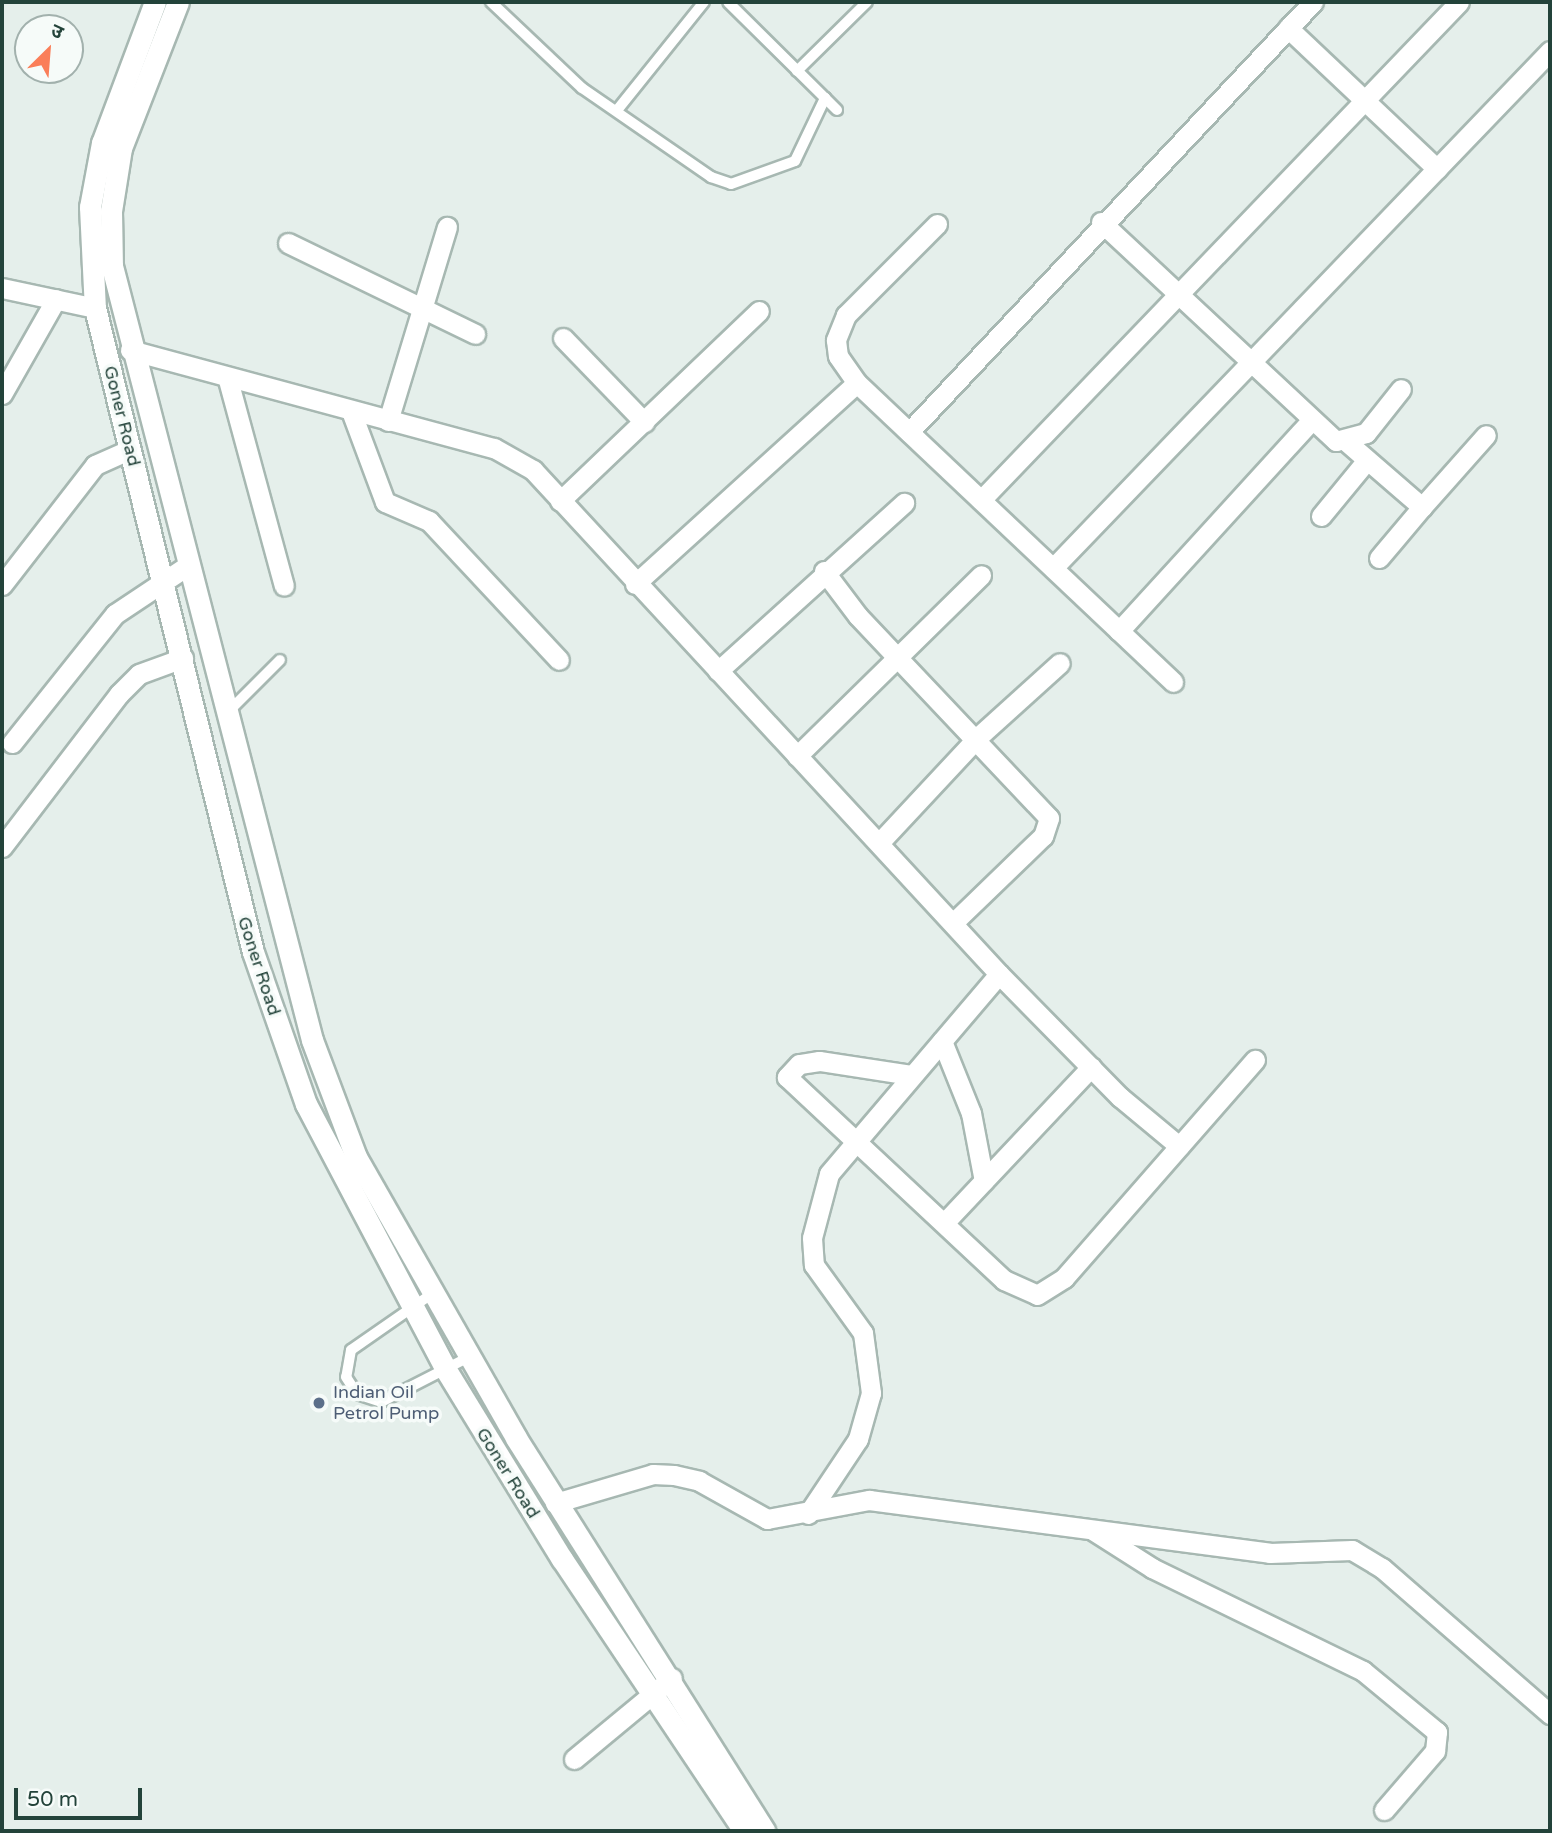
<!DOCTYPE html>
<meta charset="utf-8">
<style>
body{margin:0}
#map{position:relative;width:1552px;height:1833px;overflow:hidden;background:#e5efeb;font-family:"Varela Round","Noto Sans Devanagari",sans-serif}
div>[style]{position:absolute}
.roads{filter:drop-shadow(2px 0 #a7b8b2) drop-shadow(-2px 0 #a7b8b2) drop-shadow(0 2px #a7b8b2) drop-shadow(0 -2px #a7b8b2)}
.lane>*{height:10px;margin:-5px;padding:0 5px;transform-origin:5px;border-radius:5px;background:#fff}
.street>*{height:19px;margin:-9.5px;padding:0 9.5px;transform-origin:9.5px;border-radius:9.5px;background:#fff}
.secondary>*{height:21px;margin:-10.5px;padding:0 10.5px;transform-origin:10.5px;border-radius:10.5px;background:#fff}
.dots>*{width:19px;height:19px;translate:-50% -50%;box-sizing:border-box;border:4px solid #f6fbf9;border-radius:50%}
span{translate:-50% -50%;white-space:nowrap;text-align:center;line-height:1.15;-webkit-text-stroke:7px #f6fbf9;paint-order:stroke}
.street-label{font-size:18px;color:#23433a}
.service-label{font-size:18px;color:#4e5e75}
.left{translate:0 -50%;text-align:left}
.frame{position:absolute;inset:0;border:4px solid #23433a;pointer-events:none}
.north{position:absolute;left:14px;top:14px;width:70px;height:70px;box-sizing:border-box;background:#f6fbf9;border:2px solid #a2b1ad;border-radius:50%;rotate:25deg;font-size:19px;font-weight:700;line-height:28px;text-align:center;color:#23433a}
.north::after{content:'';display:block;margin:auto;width:24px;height:32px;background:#fa7e59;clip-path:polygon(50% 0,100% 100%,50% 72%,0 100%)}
.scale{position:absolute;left:14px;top:1788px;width:128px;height:32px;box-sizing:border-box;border:4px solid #23433a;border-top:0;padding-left:9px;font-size:21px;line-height:24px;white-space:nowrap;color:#23433a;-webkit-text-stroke:5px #f6fbf9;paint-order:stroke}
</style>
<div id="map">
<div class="roads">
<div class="lane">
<div style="left:491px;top:2px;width:125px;rotate:43.4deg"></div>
<div style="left:582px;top:88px;width:157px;rotate:34.6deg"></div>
<div style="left:711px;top:177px;width:21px;rotate:19deg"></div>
<div style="left:731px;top:184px;width:68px;rotate:-19.8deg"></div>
<div style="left:795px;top:161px;width:70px;rotate:-64.5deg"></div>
<div style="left:825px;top:98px;width:136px;rotate:-135.3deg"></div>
<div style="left:797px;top:71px;width:98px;rotate:-44.6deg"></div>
<div style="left:825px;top:98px;width:17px;rotate:45deg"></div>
<div style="left:618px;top:109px;width:137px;rotate:-51.2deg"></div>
<div style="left:229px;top:711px;width:72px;rotate:-45deg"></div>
<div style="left:433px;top:1293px;width:100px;rotate:145.2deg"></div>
<div style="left:351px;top:1350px;width:27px;rotate:100deg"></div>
<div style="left:346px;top:1377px;width:20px;rotate:57deg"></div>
<div style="left:357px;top:1394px;width:25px;rotate:18deg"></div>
<div style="left:381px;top:1402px;width:99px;rotate:-27.1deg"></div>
</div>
<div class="street">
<div style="left:1288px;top:28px;width:205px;rotate:43.4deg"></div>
<div style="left:1101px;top:222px;width:321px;rotate:43deg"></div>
<div style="left:1336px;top:441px;width:31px;rotate:-15deg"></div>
<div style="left:1366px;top:433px;width:56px;rotate:-51.5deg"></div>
<div style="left:937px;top:224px;width:129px;rotate:135deg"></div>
<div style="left:846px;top:315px;width:27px;rotate:112deg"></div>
<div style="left:836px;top:340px;width:16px;rotate:83deg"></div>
<div style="left:838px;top:356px;width:33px;rotate:55deg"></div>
<div style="left:857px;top:383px;width:435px;rotate:43.4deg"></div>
<div style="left:288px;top:243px;width:208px;rotate:25.9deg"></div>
<div style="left:2px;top:288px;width:95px;rotate:12.1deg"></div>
<div style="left:563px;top:338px;width:117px;rotate:46deg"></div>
<div style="left:130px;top:350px;width:377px;rotate:15.1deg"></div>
<div style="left:494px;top:448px;width:45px;rotate:29.4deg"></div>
<div style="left:533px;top:470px;width:686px;rotate:47.24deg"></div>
<div style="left:999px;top:974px;width:262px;rotate:130.4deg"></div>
<div style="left:829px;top:1174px;width:66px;rotate:104.9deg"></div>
<div style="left:812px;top:1238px;width:27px;rotate:86deg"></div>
<div style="left:814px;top:1265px;width:84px;rotate:54.2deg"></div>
<div style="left:863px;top:1333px;width:61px;rotate:82.4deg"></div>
<div style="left:871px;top:1393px;width:48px;rotate:105.8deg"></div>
<div style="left:858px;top:1439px;width:90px;rotate:123.7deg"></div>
<div style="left:228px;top:380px;width:213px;rotate:74.8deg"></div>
<div style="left:2px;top:394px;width:109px;rotate:-60.4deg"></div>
<div style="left:351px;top:411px;width:97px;rotate:69.5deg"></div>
<div style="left:385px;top:502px;width:48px;rotate:23.4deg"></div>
<div style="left:429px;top:521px;width:190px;rotate:46.9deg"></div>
<div style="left:388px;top:421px;width:203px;rotate:-73.1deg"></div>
<div style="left:909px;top:432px;width:590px;rotate:-46.79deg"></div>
<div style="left:1348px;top:443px;width:98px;rotate:40.9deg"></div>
<div style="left:1422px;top:507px;width:96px;rotate:-48.4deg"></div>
<div style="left:981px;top:500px;width:690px;rotate:-46.17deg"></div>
<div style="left:560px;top:501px;width:275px;rotate:-43.7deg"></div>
<div style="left:1321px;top:516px;width:72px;rotate:-50.6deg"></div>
<div style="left:1379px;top:558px;width:67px;rotate:-49.9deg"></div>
<div style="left:1053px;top:568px;width:717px;rotate:-46.13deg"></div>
<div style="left:824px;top:571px;width:56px;rotate:52.9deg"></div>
<div style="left:858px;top:616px;width:278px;rotate:46.6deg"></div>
<div style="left:1049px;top:818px;width:19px;rotate:108deg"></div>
<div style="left:1043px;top:836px;width:122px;rotate:136deg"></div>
<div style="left:635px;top:584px;width:299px;rotate:-42.2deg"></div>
<div style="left:2px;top:585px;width:152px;rotate:-52.2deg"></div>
<div style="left:95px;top:465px;width:39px;rotate:-24deg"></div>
<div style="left:1119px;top:631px;width:285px;rotate:-47.6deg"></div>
<div style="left:718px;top:671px;width:251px;rotate:-42.1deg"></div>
<div style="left:12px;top:743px;width:165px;rotate:-51.4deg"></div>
<div style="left:115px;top:614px;width:87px;rotate:-33.7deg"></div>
<div style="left:797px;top:756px;width:258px;rotate:-44.5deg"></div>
<div style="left:879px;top:843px;width:145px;rotate:-47deg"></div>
<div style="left:978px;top:737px;width:110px;rotate:-42.1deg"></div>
<div style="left:2px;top:847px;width:193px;rotate:-52.6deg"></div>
<div style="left:119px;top:694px;width:28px;rotate:-45deg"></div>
<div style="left:139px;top:674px;width:47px;rotate:-20deg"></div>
<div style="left:999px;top:974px;width:173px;rotate:45.5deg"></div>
<div style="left:1120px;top:1097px;width:77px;rotate:39.7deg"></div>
<div style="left:942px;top:1041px;width:78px;rotate:68.1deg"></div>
<div style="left:971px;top:1113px;width:69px;rotate:79.2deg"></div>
<div style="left:911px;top:1075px;width:93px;rotate:-171.3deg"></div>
<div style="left:819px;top:1061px;width:20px;rotate:171deg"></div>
<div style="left:799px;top:1064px;width:18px;rotate:133deg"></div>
<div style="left:787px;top:1077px;width:297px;rotate:43.1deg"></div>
<div style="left:1004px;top:1280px;width:36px;rotate:24deg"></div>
<div style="left:1037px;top:1295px;width:32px;rotate:-32deg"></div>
<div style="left:1064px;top:1278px;width:290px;rotate:-48.8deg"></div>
<div style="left:945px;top:1222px;width:213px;rotate:-46.7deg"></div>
<div style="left:555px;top:1503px;width:102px;rotate:-16.5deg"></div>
<div style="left:653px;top:1474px;width:21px;rotate:3deg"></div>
<div style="left:674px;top:1475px;width:26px;rotate:13deg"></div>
<div style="left:699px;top:1481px;width:78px;rotate:29.2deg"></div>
<div style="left:767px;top:1519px;width:104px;rotate:-10.6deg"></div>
<div style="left:869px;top:1500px;width:404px;rotate:7.5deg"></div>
<div style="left:1270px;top:1553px;width:82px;rotate:-2.1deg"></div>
<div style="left:1352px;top:1550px;width:35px;rotate:31deg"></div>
<div style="left:1382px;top:1568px;width:223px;rotate:41deg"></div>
<div style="left:1094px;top:1531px;width:69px;rotate:32.5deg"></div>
<div style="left:1152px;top:1568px;width:235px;rotate:26deg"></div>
<div style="left:1363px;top:1671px;width:96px;rotate:39.5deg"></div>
<div style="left:1437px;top:1732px;width:19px;rotate:96deg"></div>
<div style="left:1435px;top:1751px;width:78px;rotate:130.8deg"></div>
<div style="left:574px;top:1759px;width:127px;rotate:-39.6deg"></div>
</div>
<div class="secondary">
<div style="left:155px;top:2px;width:151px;rotate:110.6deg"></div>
<div style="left:102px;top:143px;width:65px;rotate:100.6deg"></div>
<div style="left:90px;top:207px;width:101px;rotate:87.2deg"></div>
<div style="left:95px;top:308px;width:663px;rotate:76.22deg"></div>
<div style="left:253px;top:952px;width:161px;rotate:70.8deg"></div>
<div style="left:306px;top:1104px;width:301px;rotate:62.2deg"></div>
<div style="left:446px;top:1370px;width:222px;rotate:58.5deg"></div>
<div style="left:562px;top:1559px;width:327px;rotate:56.2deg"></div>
<div style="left:178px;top:2px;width:157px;rotate:111.3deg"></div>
<div style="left:121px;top:148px;width:64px;rotate:99deg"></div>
<div style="left:111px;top:211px;width:55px;rotate:89deg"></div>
<div style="left:112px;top:266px;width:799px;rotate:75.51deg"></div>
<div style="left:312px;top:1040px;width:125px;rotate:69.4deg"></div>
<div style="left:356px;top:1157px;width:323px;rotate:60.3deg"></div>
<div style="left:516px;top:1438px;width:465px;rotate:57.7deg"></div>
</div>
</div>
<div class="dots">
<div style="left:319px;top:1403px;background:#5c6f8a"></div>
</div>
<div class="street-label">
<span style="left:122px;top:416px;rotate:76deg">Goner Road</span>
<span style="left:259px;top:966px;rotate:72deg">Goner Road</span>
<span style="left:508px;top:1473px;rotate:58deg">Goner Road</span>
</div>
<div class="service-label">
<span class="left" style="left:333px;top:1403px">Indian Oil<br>Petrol Pump</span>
</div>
<div class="frame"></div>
<div class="north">उ</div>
<div class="scale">50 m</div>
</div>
